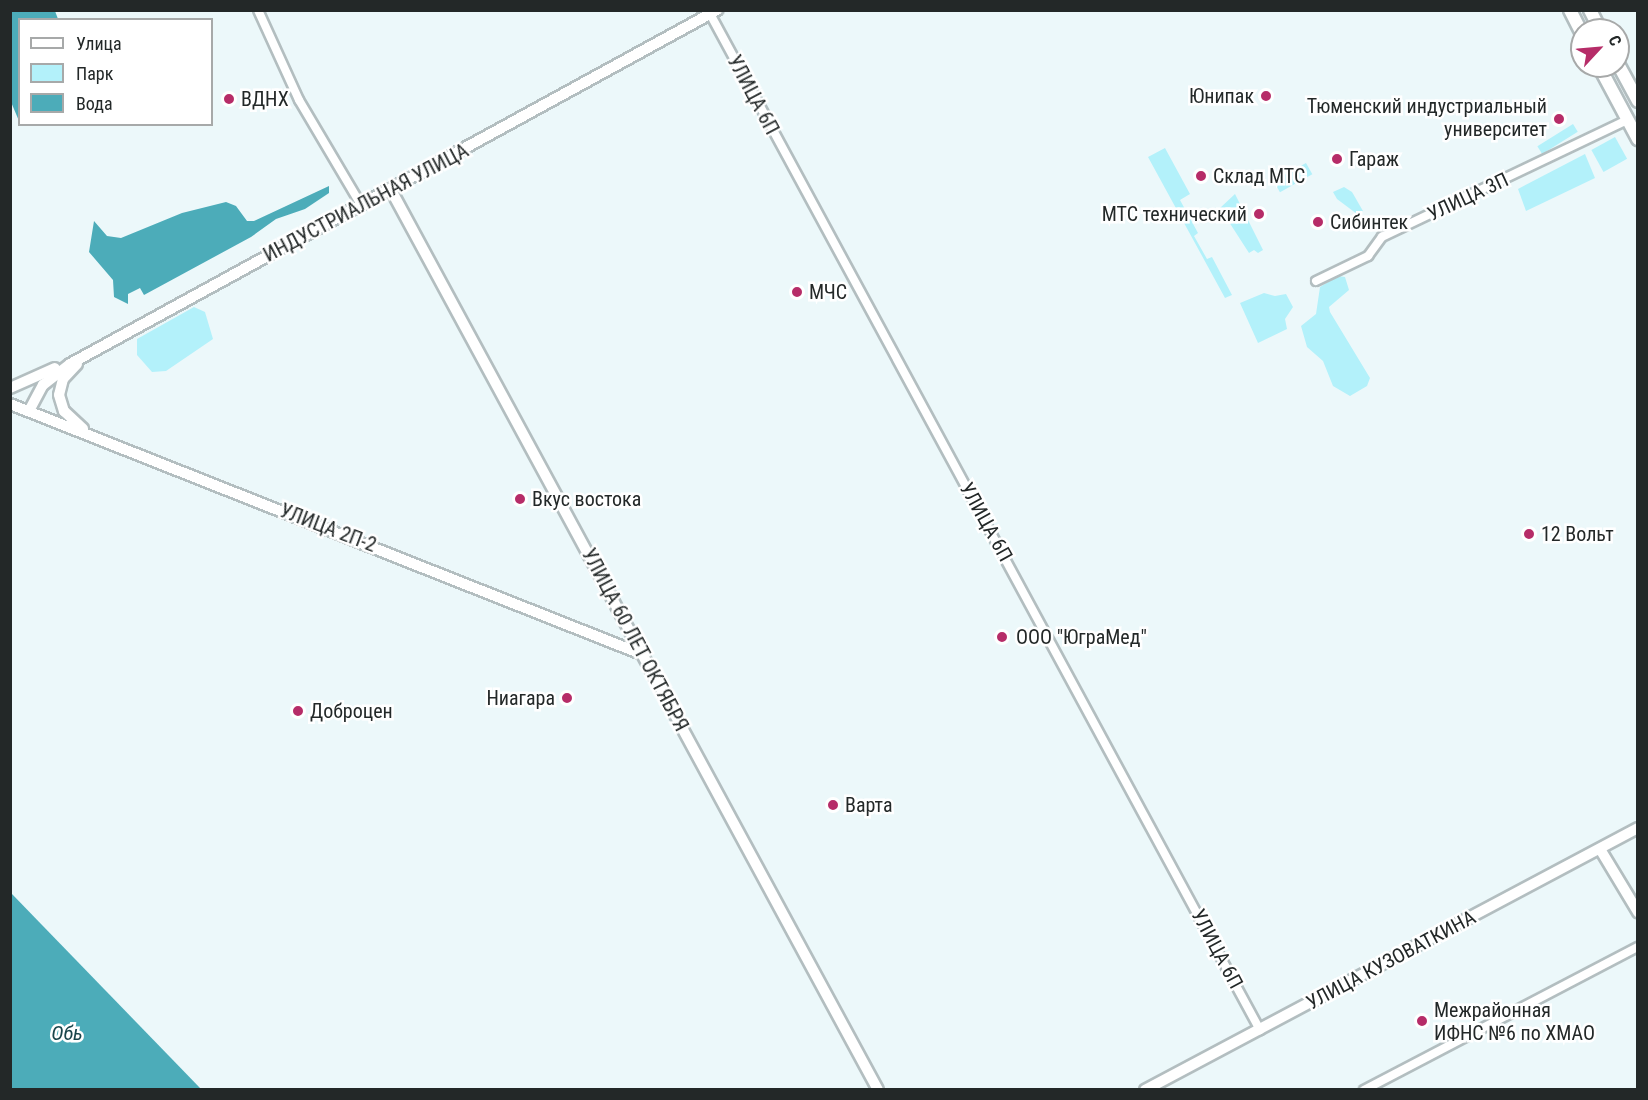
<!DOCTYPE html>
<meta charset="utf-8">
<style>
body{margin:0}
#map{position:relative;width:1648px;height:1100px;overflow:hidden;background:#ecf8fa;font-family:"Roboto Condensed",sans-serif}
div>[style]{position:absolute}
.green>*{inset:0;background:#b3f1fa;transform-origin:0 0}
.water>*{inset:0;background:#4cacb9}
.roads{filter:drop-shadow(2px 0 #b3bec0) drop-shadow(-2px 0 #b3bec0) drop-shadow(0 2px #b3bec0) drop-shadow(0 -2px #b3bec0)}
.minor>*{height:8px;margin:-4px;padding:0 4px;transform-origin:4px;border-radius:4px;background:#fff}
.secondary>*{height:10px;margin:-5px;padding:0 5px;transform-origin:5px;border-radius:5px;background:#fff}
.primary>*{height:12px;margin:-6px;padding:0 6px;transform-origin:6px;border-radius:6px;background:#fff}
.dots>*{width:16px;height:16px;translate:-50% -50%;box-sizing:border-box;border:3px solid #fff;border-radius:50%}
span{translate:-50% -50%;white-space:nowrap;text-align:center;line-height:1.15;-webkit-text-stroke:5px #fff;paint-order:stroke}
.street-label{font-size:20px;color:#232828}
.poi-label{font-size:20px;color:#232828}
.right{translate:-100% -50%;text-align:right}
.left{translate:0 -50%;text-align:left}
.water-label{font-size:21px;color:#19454b;font-style:italic}
.frame{position:absolute;inset:0;border:12px solid #232828;pointer-events:none}
.legend{position:absolute;left:18px;top:18px;width:195px;height:108px;box-sizing:border-box;background:#fff;border:2px solid #a7a9a9;margin:0;padding:8px 10px;list-style:none;font-size:18px;color:#232828}
.legend li{display:flex;align-items:center;gap:12px;height:30px}
.legend b{width:30px;border:2px solid #a7a9a9}
.north{position:absolute;left:1570px;top:18px;width:60px;height:60px;box-sizing:border-box;background:#fff;border:2px solid #a7a9a9;border-radius:50%;rotate:64deg;font-size:16px;font-weight:700;line-height:24px;text-align:center;color:#232828}
.north::after{content:'';display:block;margin:auto;width:21px;height:27px;background:#b62c68;clip-path:polygon(50% 0,100% 100%,50% 72%,0 100%)}
</style>
<div id="map">
<div class="green">
<div style="left:1573px;top:124px;width:9px;height:42px;rotate:58deg"></div>
<div style="left:1615px;top:137px;width:25px;height:27px;rotate:61deg"></div>
<div style="clip-path:polygon(1165px 148px,1190px 194px,1180px 200px,1198px 233px,1194px 236px,1207px 259px,1212px 257px,1232px 295px,1225px 298px,1148px 157px)"></div>
<div style="clip-path:polygon(1585px 154px,1595px 178px,1526px 211px,1518px 189px)"></div>
<div style="left:1306px;top:163px;width:13px;height:37px;rotate:61deg"></div>
<div style="clip-path:polygon(1344px 187px,1352px 192px,1363px 211px,1357px 214px,1337px 199px,1333px 192px)"></div>
<div style="clip-path:polygon(1235px 194px,1263px 250px,1258px 253px,1254px 250px,1249px 253px,1220px 208px)"></div>
<div style="clip-path:polygon(1338px 276px,1345px 277px,1349px 290px,1329px 307px,1330px 312px,1370px 378px,1367px 386px,1350px 396px,1333px 386px,1323px 361px,1307px 347px,1301px 326px,1316px 314px,1320px 287px)"></div>
<div style="clip-path:polygon(1264px 293px,1275px 296px,1286px 294px,1293px 307px,1285px 319px,1287px 329px,1258px 343px,1240px 303px)"></div>
<div style="clip-path:polygon(194px 307px,205px 312px,213px 339px,166px 371px,152px 372px,137px 355px,137px 339px)"></div>
</div>
<div class="water">
<div style="clip-path:polygon(10px 11px,55px 11px,58px 19px,20px 20px,19px 121px,11px 102px)"></div>
<div style="clip-path:polygon(329px 186px,329px 193px,305px 209px,276px 219px,251px 237px,144px 295px,140px 288px,128px 294px,128px 304px,114px 297px,113px 280px,89px 252px,94px 221px,107px 236px,121px 238px,182px 213px,226px 202px,236px 206px,247px 221px,254px 221px)"></div>
<div style="clip-path:polygon(11px 893px,201px 1089px,11px 1089px)"></div>
</div>
<div class="roads">
<div class="minor">
<div style="left:258px;top:10px;width:99px;rotate:65.5deg"></div>
<div style="left:299px;top:100px;width:122px;rotate:59.4deg"></div>
<div style="left:708px;top:10px;width:1160px;rotate:61.58deg"></div>
<div style="left:1316px;top:281px;width:58px;rotate:-25.7deg"></div>
<div style="left:1368px;top:256px;width:24px;rotate:-54deg"></div>
<div style="left:1382px;top:237px;width:272px;rotate:-25.5deg"></div>
<div style="left:1364px;top:1090px;width:309px;rotate:-27.6deg"></div>
</div>
<div class="secondary">
<div style="left:391px;top:190px;width:1023px;rotate:61.58deg"></div>
<div style="left:77px;top:364px;width:21px;rotate:133deg"></div>
<div style="left:63px;top:379px;width:16px;rotate:104deg"></div>
<div style="left:59px;top:395px;width:17px;rotate:73deg"></div>
<div style="left:64px;top:411px;width:26px;rotate:43deg"></div>
<div style="left:10px;top:388px;width:49px;rotate:-24deg"></div>
<div style="left:10px;top:404px;width:682px;rotate:21.6deg"></div>
<div style="left:29px;top:411px;width:30px;rotate:-62deg"></div>
<div style="left:43px;top:385px;width:34px;rotate:-38deg"></div>
<div style="left:70px;top:364px;width:738px;rotate:-28.68deg"></div>
<div style="left:1600px;top:849px;width:74px;rotate:58.9deg"></div>
<div style="left:1145px;top:1090px;width:558px;rotate:-27.99deg"></div>
</div>
<div class="primary">
<div style="left:1570px;top:10px;width:27px;rotate:63deg"></div>
<div style="left:1590px;top:10px;width:22px;rotate:63deg"></div>
<div style="left:1618px;top:64px;width:42px;rotate:61.6deg"></div>
<div style="left:1599px;top:66px;width:83px;rotate:61.9deg"></div>
</div>
</div>
<div class="dots">
<div style="left:1266px;top:96px;background:#b62c68"></div>
<div style="left:229px;top:99px;background:#b62c68"></div>
<div style="left:1559px;top:119px;background:#b62c68"></div>
<div style="left:1337px;top:159px;background:#b62c68"></div>
<div style="left:1201px;top:176px;background:#b62c68"></div>
<div style="left:1259px;top:214px;background:#b62c68"></div>
<div style="left:1318px;top:222px;background:#b62c68"></div>
<div style="left:797px;top:292px;background:#b62c68"></div>
<div style="left:520px;top:499px;background:#b62c68"></div>
<div style="left:1529px;top:534px;background:#b62c68"></div>
<div style="left:1002px;top:637px;background:#b62c68"></div>
<div style="left:567px;top:698px;background:#b62c68"></div>
<div style="left:298px;top:711px;background:#b62c68"></div>
<div style="left:833px;top:805px;background:#b62c68"></div>
<div style="left:1422px;top:1021px;background:#b62c68"></div>
</div>
<div class="street-label">
<span style="left:753px;top:95px;rotate:62deg">УЛИЦА 6П</span>
<span style="left:1468px;top:197px;rotate:-25deg">УЛИЦА 3П</span>
<span style="left:366px;top:203px;rotate:-28deg">ИНДУСТРИАЛЬНАЯ УЛИЦА</span>
<span style="left:986px;top:522px;rotate:61deg">УЛИЦА 6П</span>
<span style="left:328px;top:528px;rotate:21deg">УЛИЦА 2П-2</span>
<span style="left:635px;top:640px;rotate:62deg">УЛИЦА 60 ЛЕТ ОКТЯБРЯ</span>
<span style="left:1217px;top:949px;rotate:62deg">УЛИЦА 6П</span>
<span style="left:1391px;top:960px;rotate:-28deg">УЛИЦА КУЗОВАТКИНА</span>
</div>
<div class="poi-label">
<span class="right" style="left:1254px;top:96px">Юнипак</span>
<span class="left" style="left:241px;top:99px">ВДНХ</span>
<span class="right" style="left:1547px;top:118px">Тюменский индустриальный<br>университет</span>
<span class="left" style="left:1349px;top:159px">Гараж</span>
<span class="left" style="left:1213px;top:176px">Склад МТС</span>
<span class="right" style="left:1247px;top:214px">МТС технический</span>
<span class="left" style="left:1330px;top:222px">Сибинтек</span>
<span class="left" style="left:809px;top:292px">МЧС</span>
<span class="left" style="left:532px;top:499px">Вкус востока</span>
<span class="left" style="left:1541px;top:534px">12 Вольт</span>
<span class="left" style="left:1016px;top:637px">ООО "ЮграМед"</span>
<span class="right" style="left:555px;top:698px">Ниагара</span>
<span class="left" style="left:310px;top:711px">Доброцен</span>
<span class="left" style="left:845px;top:805px">Варта</span>
<span class="left" style="left:1434px;top:1022px">Межрайонная<br>ИФНС №6 по ХМАО</span>
</div>
<div class="water-label">
<span style="left:67px;top:1033px">Обь</span>
</div>
<div class="frame"></div>
<ul class="legend">
<li><b style="height:8px;background:#fff"></b>Улица</li>
<li><b style="height:16px;background:#b3f1fa"></b>Парк</li>
<li><b style="height:16px;background:#4cacb9"></b>Вода</li>
</ul>
<div class="north">С</div>
</div>
